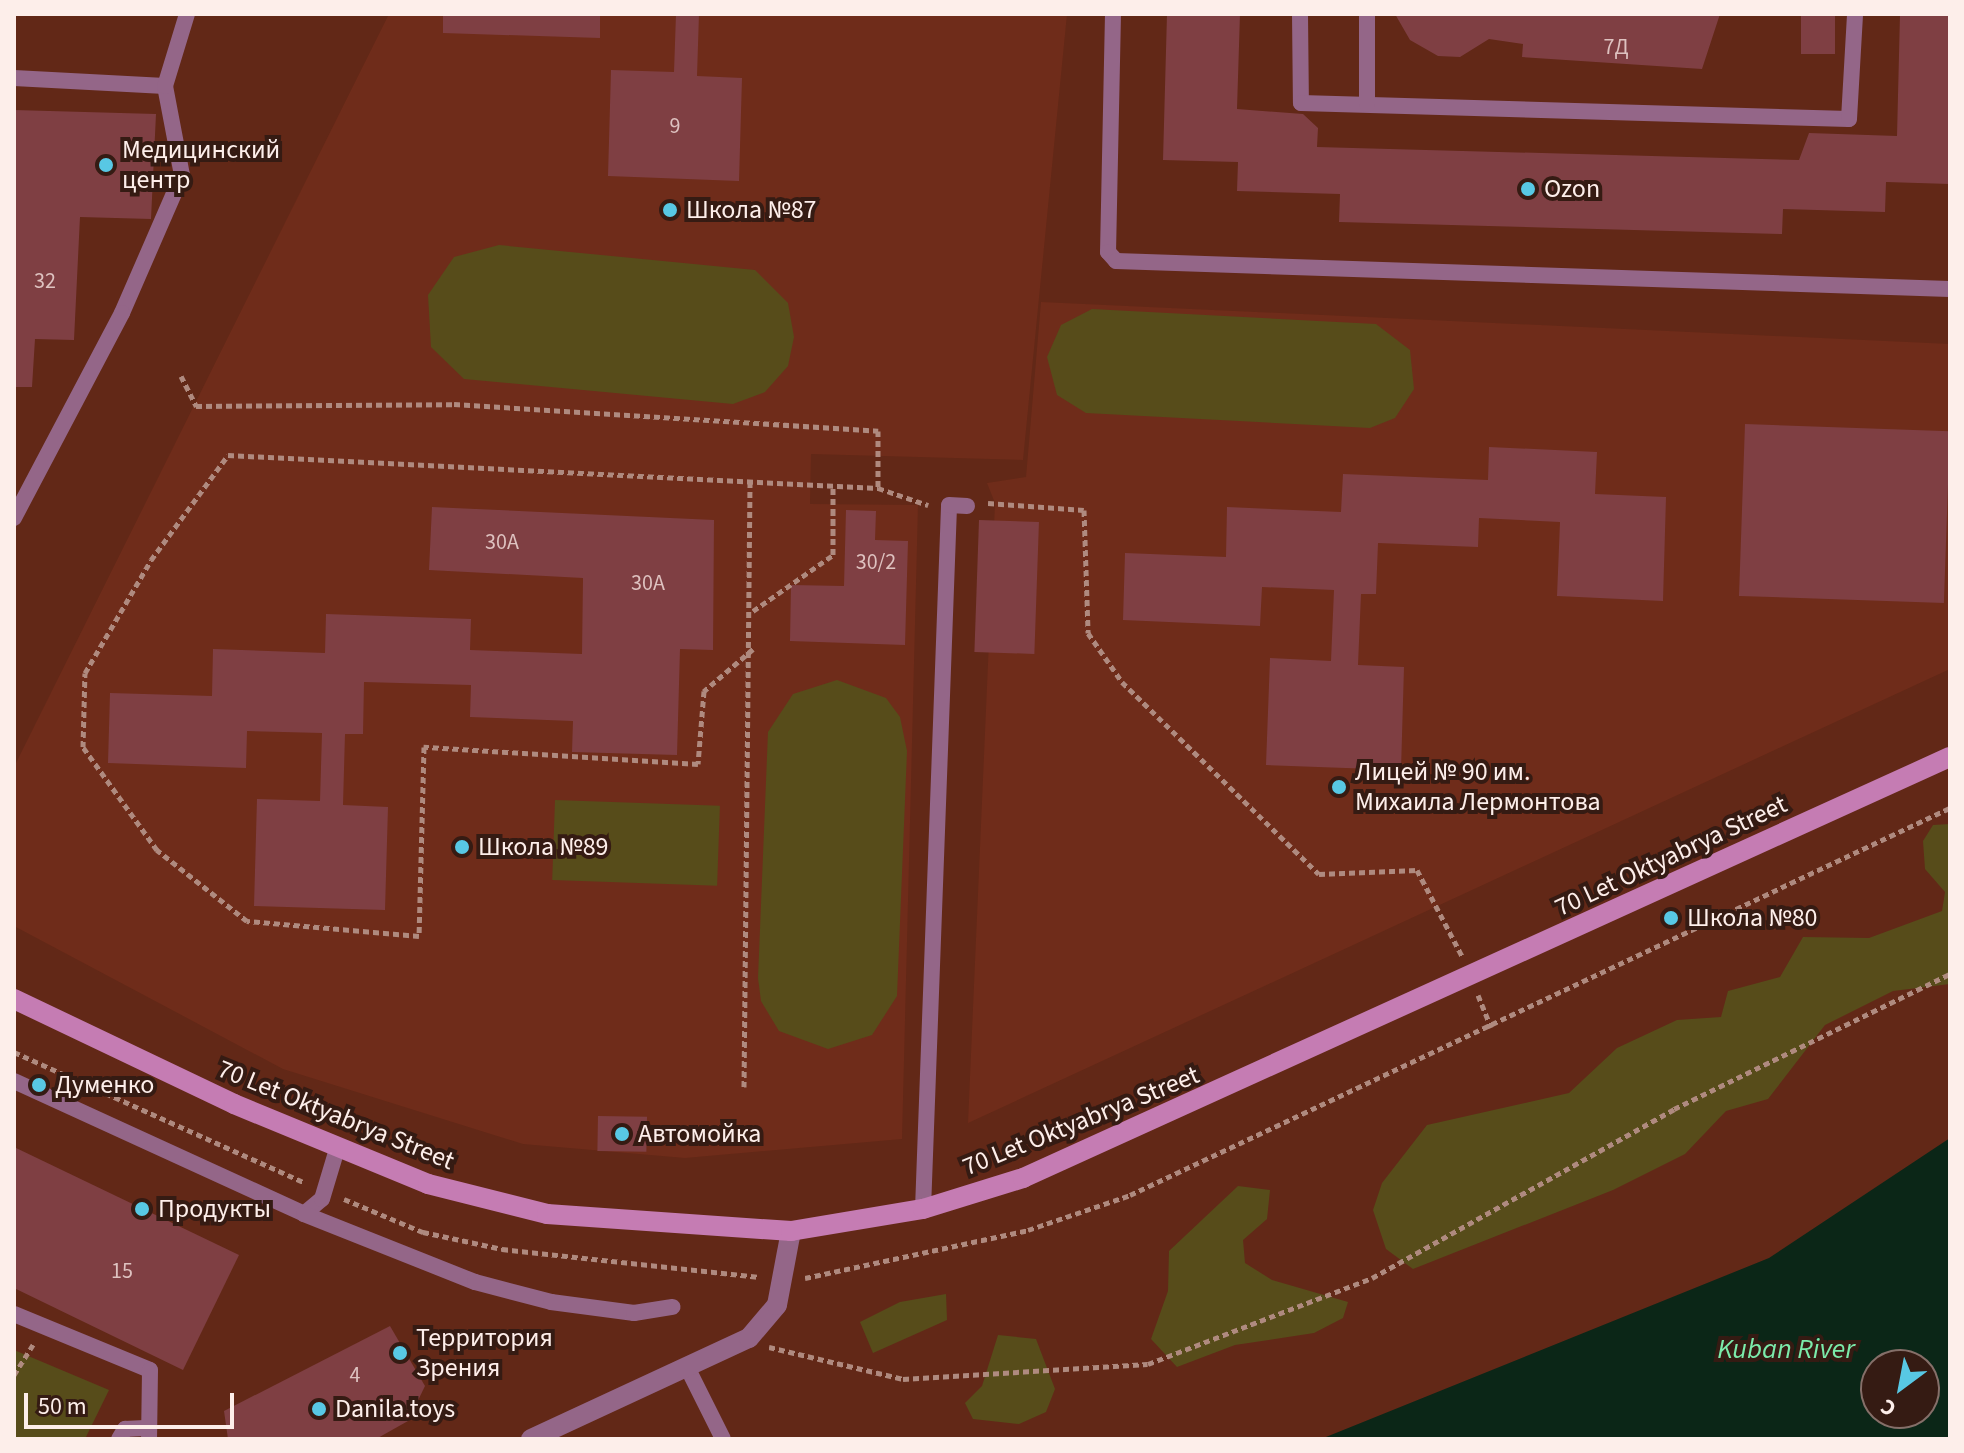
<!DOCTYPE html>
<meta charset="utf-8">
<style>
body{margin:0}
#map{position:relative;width:1964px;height:1453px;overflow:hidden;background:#622817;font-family:"Source Sans 3",sans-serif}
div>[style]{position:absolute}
.built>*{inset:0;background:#6f2c1a}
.green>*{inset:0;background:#574c1a;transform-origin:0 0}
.water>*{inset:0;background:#0b2617}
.building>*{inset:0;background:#7f3f43;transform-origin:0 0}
.path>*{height:5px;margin-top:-2.5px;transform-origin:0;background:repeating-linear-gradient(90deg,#af8a7f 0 6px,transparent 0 10px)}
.lane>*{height:16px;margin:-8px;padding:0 8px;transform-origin:8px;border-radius:8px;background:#946688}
.street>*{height:20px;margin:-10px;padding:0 10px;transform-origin:10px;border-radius:10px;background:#946688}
.secondary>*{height:20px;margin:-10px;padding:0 10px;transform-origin:10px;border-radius:10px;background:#c57cb3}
.dots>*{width:22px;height:22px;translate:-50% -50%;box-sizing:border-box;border:4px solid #351b13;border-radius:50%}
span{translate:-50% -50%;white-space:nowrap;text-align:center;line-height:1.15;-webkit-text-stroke:8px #351b13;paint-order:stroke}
.number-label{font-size:22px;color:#dec2c0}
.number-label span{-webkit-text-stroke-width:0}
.poi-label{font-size:26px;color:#fdeeea}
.left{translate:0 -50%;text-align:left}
.street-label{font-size:26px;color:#fdeeea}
.water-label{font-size:28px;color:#7bebab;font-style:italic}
.frame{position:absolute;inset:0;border:16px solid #fdeeea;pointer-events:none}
.north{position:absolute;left:1860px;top:1349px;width:80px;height:80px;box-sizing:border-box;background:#351b13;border:2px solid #856f69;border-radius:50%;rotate:212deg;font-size:22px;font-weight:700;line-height:32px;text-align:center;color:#fdeeea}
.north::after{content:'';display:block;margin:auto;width:28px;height:36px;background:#58c8e4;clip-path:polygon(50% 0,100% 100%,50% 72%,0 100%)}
.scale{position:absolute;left:24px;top:1393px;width:210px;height:36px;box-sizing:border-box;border:4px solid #fdeeea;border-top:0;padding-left:10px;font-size:24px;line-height:28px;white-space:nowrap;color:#fdeeea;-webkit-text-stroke:6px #351b13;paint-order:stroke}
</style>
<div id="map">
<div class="built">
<div style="clip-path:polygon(389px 14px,1067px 14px,1023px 460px,811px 454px,810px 504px,918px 505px,902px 1139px,685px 1158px,523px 1144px,283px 1069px,14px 926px,14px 767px)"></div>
<div style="clip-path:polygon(1041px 302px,1950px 344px,1950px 669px,968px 1123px,995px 503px,987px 483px,1026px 477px)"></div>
</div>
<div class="green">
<div style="clip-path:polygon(499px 245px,755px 270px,788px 303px,794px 337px,788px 366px,765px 392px,733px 404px,464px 379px,431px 347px,428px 295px,454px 257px)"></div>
<div style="clip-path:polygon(1092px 309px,1376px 324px,1410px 350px,1414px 389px,1395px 418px,1370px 428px,1086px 413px,1057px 395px,1047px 357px,1061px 325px)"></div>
<div style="clip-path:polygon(837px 680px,886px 698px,900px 717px,907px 751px,897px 996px,872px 1035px,828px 1049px,779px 1031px,761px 1001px,758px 978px,768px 732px,793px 694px)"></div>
<div style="left:555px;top:800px;width:165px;height:80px;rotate:2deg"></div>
<div style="clip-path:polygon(1950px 824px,1950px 984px,1893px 991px,1825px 1025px,1768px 1099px,1726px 1111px,1685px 1154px,1613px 1190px,1413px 1269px,1386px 1249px,1373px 1210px,1382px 1183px,1427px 1125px,1569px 1093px,1617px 1048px,1677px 1020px,1721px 1017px,1728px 991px,1780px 977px,1803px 937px,1869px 938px,1942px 911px,1945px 892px,1925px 869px,1923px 841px,1933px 825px)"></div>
<div style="clip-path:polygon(1238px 1186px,1270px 1190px,1267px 1219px,1243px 1240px,1245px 1263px,1272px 1280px,1348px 1302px,1343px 1318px,1314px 1333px,1235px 1345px,1177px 1367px,1151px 1339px,1168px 1291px,1169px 1251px)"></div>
<div style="clip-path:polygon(946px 1294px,947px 1320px,873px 1353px,860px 1322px,900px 1302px)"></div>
<div style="clip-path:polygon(998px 1335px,1036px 1339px,1055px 1389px,1046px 1412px,1019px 1424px,973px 1419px,965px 1403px,982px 1386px)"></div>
<div style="clip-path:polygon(14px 1350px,109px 1390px,85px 1439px,14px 1439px)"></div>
</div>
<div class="water">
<div style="clip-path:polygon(evenodd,1950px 1138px,1950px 1439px,1321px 1439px,1769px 1258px,1950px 1138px,1876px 1365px,1924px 1365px,1924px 1413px,1876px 1413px,1876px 1365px)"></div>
</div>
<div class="building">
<div style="clip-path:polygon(443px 14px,600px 14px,600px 38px,443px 33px)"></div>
<div style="clip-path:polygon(676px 14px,699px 14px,697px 76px,742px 78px,739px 181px,608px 176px,611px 70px,674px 72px)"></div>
<div style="clip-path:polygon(1167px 14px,1240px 14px,1237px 109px,1303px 114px,1318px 128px,1317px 147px,1799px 160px,1809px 133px,1897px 136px,1900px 14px,1950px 14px,1950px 184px,1886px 182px,1885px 212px,1783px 209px,1782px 234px,1339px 222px,1340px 194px,1237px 191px,1238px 162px,1163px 160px)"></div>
<div style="clip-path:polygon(1395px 14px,1720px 14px,1702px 69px,1522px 57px,1523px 44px,1489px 39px,1460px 57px,1438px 56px,1410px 40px)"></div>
<div style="left:1801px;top:14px;width:34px;height:40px"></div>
<div style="clip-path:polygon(14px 110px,156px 114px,151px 219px,80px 217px,74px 340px,35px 339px,32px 387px,14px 387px)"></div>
<div style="left:1745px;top:424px;width:205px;height:172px;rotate:2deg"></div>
<div style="clip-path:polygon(1489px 447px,1597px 452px,1595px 494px,1666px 497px,1663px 601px,1557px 596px,1560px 522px,1479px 518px,1478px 547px,1378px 543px,1376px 594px,1361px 594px,1358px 665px,1404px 667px,1401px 770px,1266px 765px,1270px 658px,1331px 661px,1334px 590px,1262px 587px,1260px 626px,1123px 620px,1125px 553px,1226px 557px,1227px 507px,1341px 512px,1343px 474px,1488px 480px)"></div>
<div style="clip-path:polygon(432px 507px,714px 520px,713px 650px,680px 649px,677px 755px,572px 752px,573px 721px,470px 717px,471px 685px,364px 682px,363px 734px,345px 734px,343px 805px,388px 807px,385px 910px,254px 906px,257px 799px,320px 801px,322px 733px,247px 731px,246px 768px,108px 763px,110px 693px,212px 696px,213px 649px,325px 653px,326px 614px,471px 619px,470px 650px,582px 654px,583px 578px,429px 570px)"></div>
<div style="clip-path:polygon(846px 510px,876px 511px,875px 540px,908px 541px,905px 645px,790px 641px,791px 585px,844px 586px)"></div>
<div style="left:979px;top:520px;width:60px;height:132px;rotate:2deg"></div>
<div style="left:598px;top:1116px;width:49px;height:35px;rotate:1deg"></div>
<div style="clip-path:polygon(14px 1147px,239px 1255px,183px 1370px,14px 1288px)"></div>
<div style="clip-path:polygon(390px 1326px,425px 1386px,408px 1421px,376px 1439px,228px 1439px,224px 1411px)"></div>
</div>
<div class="path">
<div style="left:181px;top:376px;width:34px;rotate:63deg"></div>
<div style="left:196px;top:406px;width:258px;rotate:-0.4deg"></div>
<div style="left:454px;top:404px;width:425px;rotate:3.6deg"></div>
<div style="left:878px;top:431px;width:57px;rotate:90deg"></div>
<div style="left:988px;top:503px;width:96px;rotate:4.2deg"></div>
<div style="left:1084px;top:510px;width:123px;rotate:88.1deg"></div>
<div style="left:1088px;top:633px;width:60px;rotate:55.2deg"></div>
<div style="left:1122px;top:682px;width:275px;rotate:44.3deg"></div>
<div style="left:1319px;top:874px;width:98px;rotate:-2.3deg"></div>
<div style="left:1417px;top:870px;width:97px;rotate:62.4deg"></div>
<div style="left:753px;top:611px;width:98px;rotate:-35deg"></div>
<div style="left:833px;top:555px;width:67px;rotate:-90deg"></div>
<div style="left:753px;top:649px;width:65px;rotate:139.4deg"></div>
<div style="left:704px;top:691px;width:73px;rotate:94.7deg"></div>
<div style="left:698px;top:764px;width:275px;rotate:-176.4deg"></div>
<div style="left:424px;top:747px;width:189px;rotate:91.5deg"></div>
<div style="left:419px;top:936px;width:173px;rotate:-175deg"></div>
<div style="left:247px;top:921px;width:115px;rotate:-141.7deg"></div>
<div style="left:157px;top:850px;width:127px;rotate:-125.7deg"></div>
<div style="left:83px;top:747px;width:74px;rotate:-88.5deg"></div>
<div style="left:85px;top:673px;width:131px;rotate:-59.7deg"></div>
<div style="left:151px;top:560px;width:130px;rotate:-53.7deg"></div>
<div style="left:228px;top:455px;width:651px;rotate:2.91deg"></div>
<div style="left:878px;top:488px;width:53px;rotate:18.8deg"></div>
<div style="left:1478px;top:995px;width:35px;rotate:68deg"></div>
<div style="left:14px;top:1052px;width:319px;rotate:24.2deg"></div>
<div style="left:744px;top:1087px;width:604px;rotate:-89.43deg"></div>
<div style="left:344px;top:1199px;width:86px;rotate:22.7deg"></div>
<div style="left:423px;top:1232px;width:81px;rotate:12.1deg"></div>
<div style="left:502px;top:1249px;width:259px;rotate:6.2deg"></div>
<div style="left:805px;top:1278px;width:228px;rotate:-12.1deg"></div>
<div style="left:1028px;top:1230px;width:108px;rotate:-18.9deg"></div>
<div style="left:1130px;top:1195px;width:907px;rotate:-25.27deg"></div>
<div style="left:769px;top:1347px;width:138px;rotate:13.4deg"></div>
<div style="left:903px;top:1379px;width:245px;rotate:-3.5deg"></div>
<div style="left:1148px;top:1364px;width:240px;rotate:-21deg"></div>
<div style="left:1372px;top:1278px;width:346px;rotate:-29.2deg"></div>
<div style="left:1674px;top:1109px;width:307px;rotate:-26.1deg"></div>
<div style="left:14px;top:1375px;width:36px;rotate:-58deg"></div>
</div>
<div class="lane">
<div style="left:1113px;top:14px;width:238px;rotate:91.2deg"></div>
<div style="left:1108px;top:252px;width:12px;rotate:48deg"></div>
<div style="left:1116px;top:261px;width:834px;rotate:1.92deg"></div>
<div style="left:1300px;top:14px;width:89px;rotate:89.4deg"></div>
<div style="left:1301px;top:103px;width:548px;rotate:1.67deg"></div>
<div style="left:1849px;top:119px;width:105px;rotate:-86.7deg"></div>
<div style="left:1367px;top:14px;width:90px;rotate:90deg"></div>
<div style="left:14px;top:78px;width:151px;rotate:3deg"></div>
<div style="left:165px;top:86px;width:91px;rotate:79.2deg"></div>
<div style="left:182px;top:175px;width:150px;rotate:113.5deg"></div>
<div style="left:122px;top:313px;width:232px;rotate:117.8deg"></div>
<div style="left:165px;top:86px;width:75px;rotate:-73deg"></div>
<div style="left:14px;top:1081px;width:319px;rotate:24.6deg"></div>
<div style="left:304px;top:1214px;width:23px;rotate:-40deg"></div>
<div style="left:322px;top:1199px;width:52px;rotate:-73.3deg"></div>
<div style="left:923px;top:1209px;width:704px;rotate:-87.88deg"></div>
<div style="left:949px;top:505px;width:18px;rotate:3deg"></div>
<div style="left:304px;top:1214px;width:184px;rotate:21.7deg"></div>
<div style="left:475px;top:1282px;width:79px;rotate:14.7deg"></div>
<div style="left:551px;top:1302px;width:84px;rotate:7.5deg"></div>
<div style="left:634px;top:1313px;width:39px;rotate:-9deg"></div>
<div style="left:14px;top:1314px;width:147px;rotate:22.4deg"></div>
<div style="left:150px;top:1370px;width:69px;rotate:90.8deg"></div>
<div style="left:687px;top:1367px;width:80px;rotate:63.4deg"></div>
<div style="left:119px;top:1439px;width:12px;rotate:-59deg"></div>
<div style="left:125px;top:1429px;width:20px;rotate:-3deg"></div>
</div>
<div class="street">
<div style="left:531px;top:1439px;width:240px;rotate:-24.9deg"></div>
<div style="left:749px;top:1338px;width:43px;rotate:-49.7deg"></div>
<div style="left:777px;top:1305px;width:75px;rotate:-79.3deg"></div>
</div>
<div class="secondary">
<div style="left:14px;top:999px;width:244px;rotate:25.5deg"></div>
<div style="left:234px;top:1104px;width:210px;rotate:22.4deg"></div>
<div style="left:428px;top:1184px;width:123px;rotate:14.1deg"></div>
<div style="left:547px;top:1214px;width:245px;rotate:4deg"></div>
<div style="left:791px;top:1231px;width:134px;rotate:-9.5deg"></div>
<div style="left:923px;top:1209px;width:105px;rotate:-17.2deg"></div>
<div style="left:1023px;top:1178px;width:1018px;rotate:-24.43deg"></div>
</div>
<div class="dots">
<div style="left:106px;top:165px;background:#58c8e4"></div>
<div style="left:1528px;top:189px;background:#58c8e4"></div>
<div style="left:670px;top:210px;background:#58c8e4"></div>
<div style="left:1339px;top:787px;background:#58c8e4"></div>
<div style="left:462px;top:847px;background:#58c8e4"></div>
<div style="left:1671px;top:918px;background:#58c8e4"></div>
<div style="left:39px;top:1085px;background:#58c8e4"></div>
<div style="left:622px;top:1134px;background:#58c8e4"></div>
<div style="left:142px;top:1209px;background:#58c8e4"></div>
<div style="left:400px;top:1353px;background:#58c8e4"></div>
<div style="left:319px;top:1409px;background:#58c8e4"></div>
</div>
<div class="number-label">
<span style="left:1616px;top:48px">7Д</span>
<span style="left:675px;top:127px">9</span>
<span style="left:45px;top:282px">32</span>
<span style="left:502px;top:543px">30А</span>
<span style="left:876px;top:563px">30/2</span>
<span style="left:648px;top:584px">30А</span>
<span style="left:122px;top:1272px">15</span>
<span style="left:355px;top:1376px">4</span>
</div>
<div class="poi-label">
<span class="left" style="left:122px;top:165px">Медицинский<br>центр</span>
<span class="left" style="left:1544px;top:189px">Ozon</span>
<span class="left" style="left:686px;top:210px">Школа №87</span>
<span class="left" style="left:1355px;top:787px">Лицей № 90 им.<br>Михаила Лермонтова</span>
<span class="left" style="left:478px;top:847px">Школа №89</span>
<span class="left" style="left:1687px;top:918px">Школа №80</span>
<span class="left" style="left:55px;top:1085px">Думенко</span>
<span class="left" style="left:638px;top:1134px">Автомойка</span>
<span class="left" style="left:158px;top:1209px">Продукты</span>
<span class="left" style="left:416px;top:1353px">Территория<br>Зрения</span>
<span class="left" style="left:335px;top:1409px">Danila.toys</span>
</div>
<div class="street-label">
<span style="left:1671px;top:856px;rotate:-25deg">70 Let Oktyabrya Street</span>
<span style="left:336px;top:1115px;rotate:22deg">70 Let Oktyabrya Street</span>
<span style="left:1081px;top:1121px;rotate:-22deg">70 Let Oktyabrya Street</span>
</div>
<div class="water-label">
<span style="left:1786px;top:1349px">Kuban River</span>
</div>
<div class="frame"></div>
<div class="north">С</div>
<div class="scale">50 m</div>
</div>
